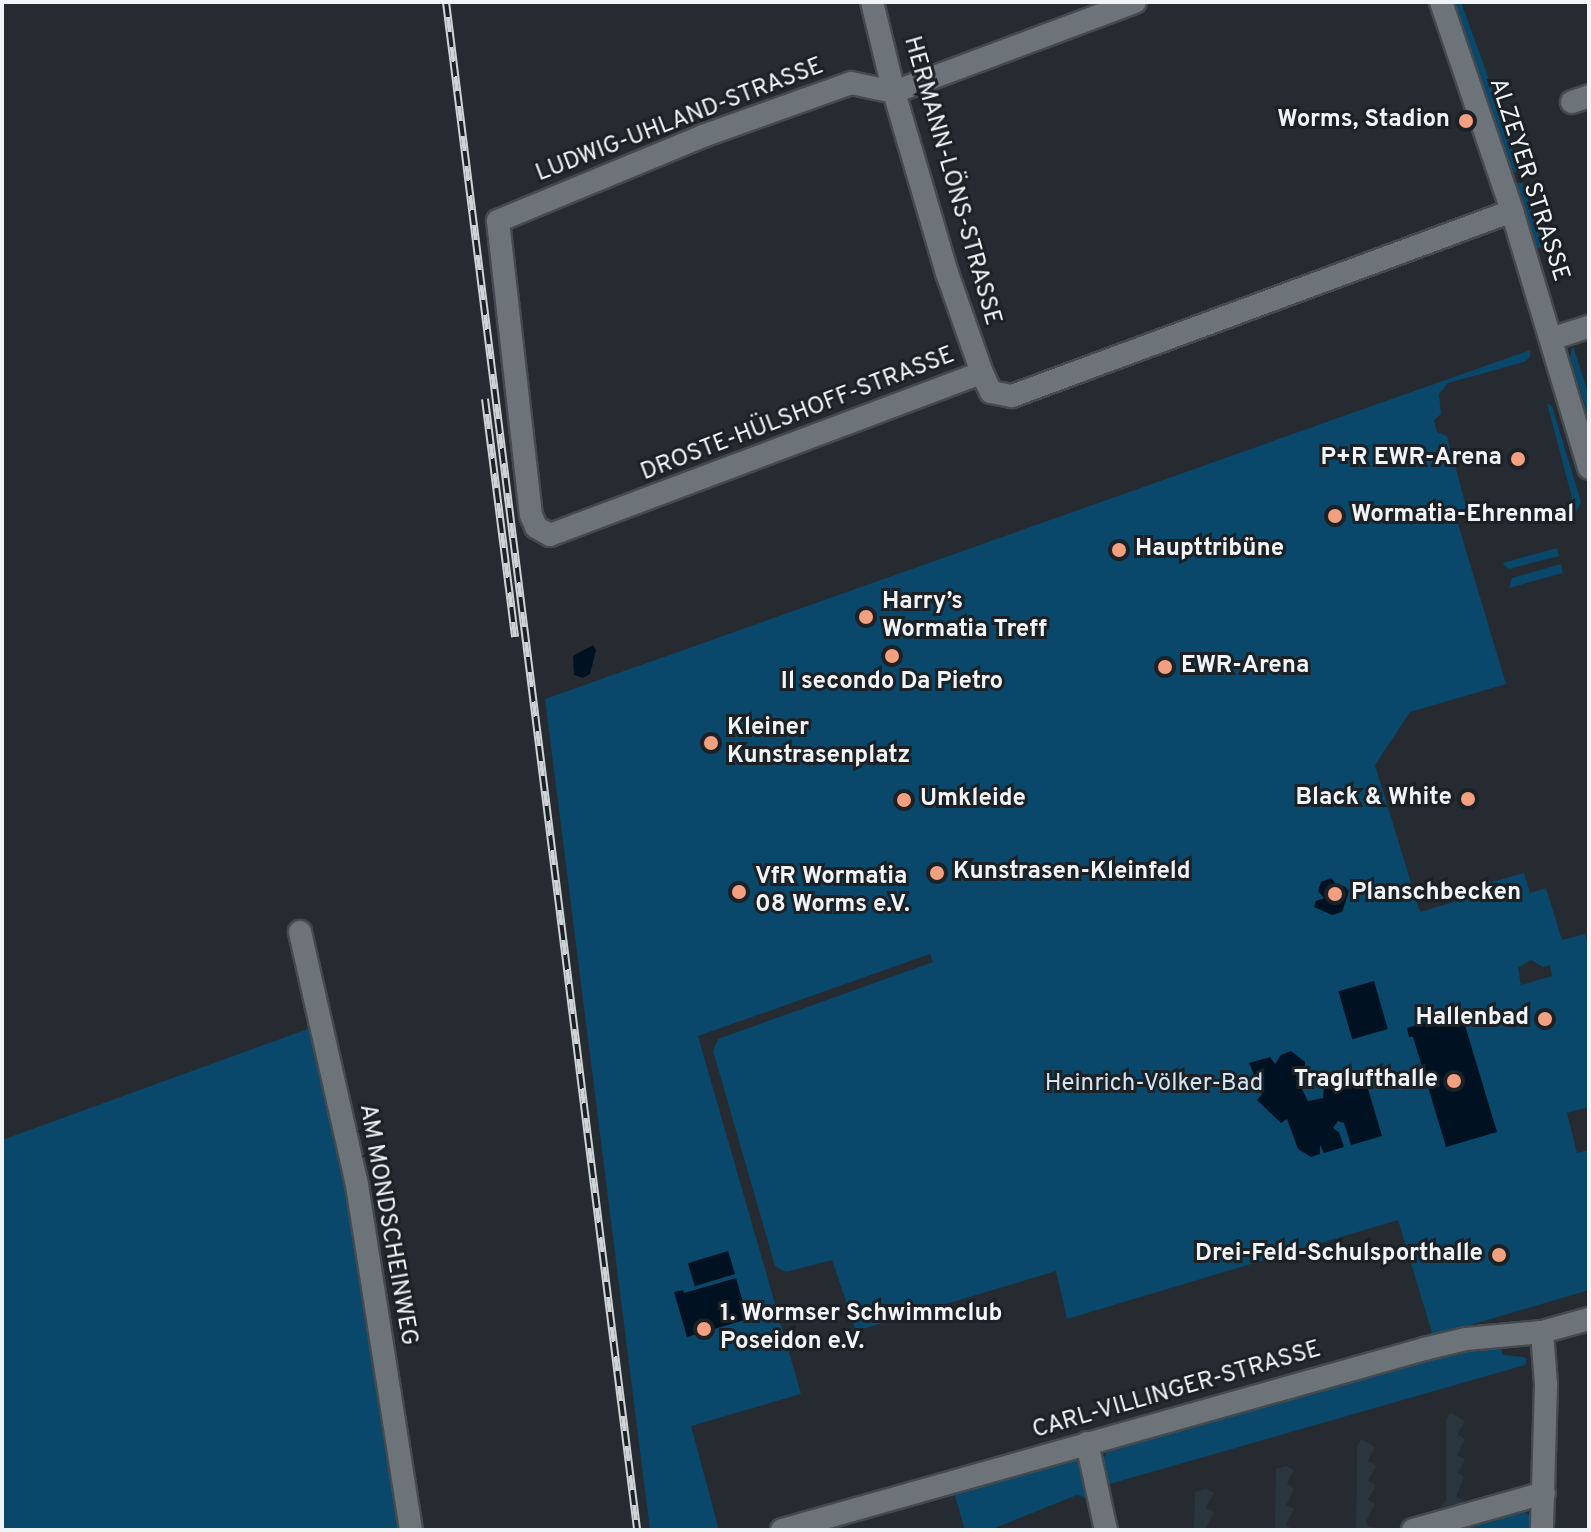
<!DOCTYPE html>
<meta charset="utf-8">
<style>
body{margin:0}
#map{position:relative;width:1591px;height:1532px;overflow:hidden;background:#252b30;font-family:Overpass,sans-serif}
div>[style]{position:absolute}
.built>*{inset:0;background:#2a353d}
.green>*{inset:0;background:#09476b;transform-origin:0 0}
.water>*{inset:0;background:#001221;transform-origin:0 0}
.roads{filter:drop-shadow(2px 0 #444a4e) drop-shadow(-2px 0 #444a4e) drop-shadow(0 2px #444a4e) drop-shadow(0 -2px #444a4e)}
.minor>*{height:22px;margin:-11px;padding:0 11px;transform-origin:11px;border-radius:11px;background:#6d7479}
.rail>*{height:8px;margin-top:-4px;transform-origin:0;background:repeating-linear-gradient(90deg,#1c2126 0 15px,#ced3d6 0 30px);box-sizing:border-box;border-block:2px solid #ced3d6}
.dots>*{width:22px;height:22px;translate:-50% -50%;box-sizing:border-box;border:4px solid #1c2126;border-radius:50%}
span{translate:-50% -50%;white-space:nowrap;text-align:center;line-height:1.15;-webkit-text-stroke:6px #1c2126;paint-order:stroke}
.street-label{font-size:24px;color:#f0f4f7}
.poi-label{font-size:24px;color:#f0f4f7;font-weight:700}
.right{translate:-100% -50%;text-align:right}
.left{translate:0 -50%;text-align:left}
.park-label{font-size:24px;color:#d3e5f3}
.frame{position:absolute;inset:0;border:4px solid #f0f4f7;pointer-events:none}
</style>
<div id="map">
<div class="built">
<div style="clip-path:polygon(1450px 1412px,1465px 1421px,1457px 1434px,1465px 1439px,1457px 1455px,1465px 1459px,1458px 1473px,1464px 1477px,1456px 1497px,1466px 1501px,1440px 1508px,1446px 1501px,1446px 1419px)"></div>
<div style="clip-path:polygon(1361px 1439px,1375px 1447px,1368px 1461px,1376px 1466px,1368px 1481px,1376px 1486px,1368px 1500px,1375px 1504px,1366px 1521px,1369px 1527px,1376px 1527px,1367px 1530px,1356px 1530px,1357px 1446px)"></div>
<div style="clip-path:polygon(1286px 1466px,1294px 1470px,1287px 1484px,1294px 1489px,1286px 1505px,1294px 1509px,1286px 1525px,1292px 1529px,1275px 1530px,1276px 1469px)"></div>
<div style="clip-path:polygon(1206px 1489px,1214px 1493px,1206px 1508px,1214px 1512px,1206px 1528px,1209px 1530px,1194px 1530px,1195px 1492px)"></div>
</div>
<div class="green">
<div style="clip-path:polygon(1453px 2px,1461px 2px,1486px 71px,1519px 171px,1511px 174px)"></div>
<div style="left:1522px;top:182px;width:68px;height:8px;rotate:72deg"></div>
<div style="clip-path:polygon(1573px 346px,1589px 396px,1589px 419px,1570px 357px)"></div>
<div style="clip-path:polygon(evenodd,1530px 350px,1530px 357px,1524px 362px,1448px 383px,1439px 394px,1441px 414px,1434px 420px,1437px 432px,1447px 436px,1466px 506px,1466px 512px,1456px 517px,1506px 684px,1410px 712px,1375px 765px,1420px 912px,1487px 892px,1485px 884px,1524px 873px,1530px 893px,1546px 888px,1562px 940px,1585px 934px,1589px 948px,1589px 1107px,1567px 1113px,1577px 1153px,1589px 1150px,1589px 1290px,1433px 1336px,1398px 1220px,1067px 1319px,1056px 1271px,856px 1331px,832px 1260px,786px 1272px,775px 1266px,713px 1051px,718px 1039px,933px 962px,930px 954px,698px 1036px,801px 1394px,691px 1426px,719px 1530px,650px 1530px,545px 699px,1530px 350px,1531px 960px,1543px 967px,1550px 965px,1552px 976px,1521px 985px,1518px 968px,1531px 960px)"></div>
<div style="clip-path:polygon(1547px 403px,1552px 406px,1581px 502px,1576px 513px)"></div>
<div style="clip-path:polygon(1557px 548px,1559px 556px,1509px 569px,1502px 563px)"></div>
<div style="clip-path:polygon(1561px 564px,1563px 573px,1509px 588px,1512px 578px)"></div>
<div style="clip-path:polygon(316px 1026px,341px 1132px,406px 1530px,2px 1530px,2px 1140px)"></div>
<div style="clip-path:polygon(1482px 1345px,1501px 1348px,1503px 1355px,1523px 1357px,1527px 1359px,1525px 1365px,1106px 1485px,1101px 1462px,1111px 1446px,1215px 1413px)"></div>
<div style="clip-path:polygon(1079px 1458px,1089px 1499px,1077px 1495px,990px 1530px,965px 1530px,953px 1489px)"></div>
<div style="clip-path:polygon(1524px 1512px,1531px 1516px,1529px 1530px,1461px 1530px)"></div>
</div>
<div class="water">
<div style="clip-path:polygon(593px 645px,596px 650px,590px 674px,583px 678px,574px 675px,573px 656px)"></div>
<div style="clip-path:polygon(1331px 878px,1339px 888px,1344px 886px,1349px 891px,1342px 912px,1332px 915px,1314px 907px,1316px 901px,1324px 898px,1318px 891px,1321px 882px)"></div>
<div style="left:1374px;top:981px;width:50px;height:37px;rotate:74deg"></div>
<div style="clip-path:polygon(1461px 1012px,1497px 1132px,1446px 1147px,1413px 1037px,1409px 1037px,1407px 1028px)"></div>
<div style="clip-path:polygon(1291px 1051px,1305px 1062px,1305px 1072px,1297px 1079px,1308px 1101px,1323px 1098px,1324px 1087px,1364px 1075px,1382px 1136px,1351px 1145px,1344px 1123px,1338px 1121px,1333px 1128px,1339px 1132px,1344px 1147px,1324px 1153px,1320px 1145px,1320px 1154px,1311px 1157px,1298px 1149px,1287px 1119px,1281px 1123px,1257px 1100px,1262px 1094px,1249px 1063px,1270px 1057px,1275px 1064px,1281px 1055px)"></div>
<div style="left:728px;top:1251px;width:24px;height:42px;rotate:73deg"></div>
<div style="clip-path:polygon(736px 1278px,748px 1319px,687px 1337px,674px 1292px,683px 1290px,684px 1293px)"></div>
</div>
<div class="roads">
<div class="minor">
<div style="left:872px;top:2px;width:93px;rotate:76.3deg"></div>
<div style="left:894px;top:92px;width:189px;rotate:73.7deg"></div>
<div style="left:947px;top:273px;width:106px;rotate:70.7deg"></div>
<div style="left:1135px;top:2px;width:257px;rotate:159.5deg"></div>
<div style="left:894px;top:92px;width:44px;rotate:-168.2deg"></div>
<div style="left:851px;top:83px;width:157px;rotate:160.3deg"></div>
<div style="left:703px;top:136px;width:222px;rotate:157.5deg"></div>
<div style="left:498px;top:221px;width:296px;rotate:83.6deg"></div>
<div style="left:531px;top:515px;width:13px;rotate:67deg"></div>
<div style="left:536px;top:527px;width:16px;rotate:30deg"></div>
<div style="left:550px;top:535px;width:461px;rotate:-20.6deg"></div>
<div style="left:982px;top:373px;width:21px;rotate:65deg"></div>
<div style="left:991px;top:392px;width:21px;rotate:11deg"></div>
<div style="left:1012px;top:396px;width:533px;rotate:-20.3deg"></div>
<div style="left:1441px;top:2px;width:221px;rotate:71.2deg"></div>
<div style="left:1512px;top:211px;width:268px;rotate:73.3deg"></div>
<div style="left:1572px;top:102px;width:18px;rotate:-19deg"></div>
<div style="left:1551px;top:339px;width:40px;rotate:-18deg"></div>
<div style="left:300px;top:932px;width:259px;rotate:77.3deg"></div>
<div style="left:357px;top:1185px;width:349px;rotate:81.1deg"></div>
<div style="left:1542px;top:1332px;width:52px;rotate:85.6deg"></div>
<div style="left:1546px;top:1384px;width:146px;rotate:91.6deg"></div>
<div style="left:1087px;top:1443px;width:89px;rotate:77.7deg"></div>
<div style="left:782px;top:1530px;width:667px;rotate:-15.74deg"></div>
<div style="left:1424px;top:1349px;width:43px;rotate:-13.4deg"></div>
<div style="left:1466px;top:1339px;width:76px;rotate:-5.3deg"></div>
<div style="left:1542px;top:1332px;width:49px;rotate:-15.5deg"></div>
<div style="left:1413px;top:1530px;width:136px;rotate:-15.8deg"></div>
</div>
</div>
<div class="rail">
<div style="left:446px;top:2px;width:1540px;rotate:82.87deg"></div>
<div style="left:485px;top:399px;width:240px;rotate:82.8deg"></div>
</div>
<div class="dots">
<div style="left:1466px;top:121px;background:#f2a080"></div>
<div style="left:1518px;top:459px;background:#f2a080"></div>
<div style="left:1335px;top:516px;background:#f2a080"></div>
<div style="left:1119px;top:550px;background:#f2a080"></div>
<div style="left:866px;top:617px;background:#f2a080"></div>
<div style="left:892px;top:656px;background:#f2a080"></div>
<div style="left:1165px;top:667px;background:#f2a080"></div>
<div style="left:711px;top:743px;background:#f2a080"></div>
<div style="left:1468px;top:799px;background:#f2a080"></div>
<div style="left:904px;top:800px;background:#f2a080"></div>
<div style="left:937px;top:873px;background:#f2a080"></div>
<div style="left:739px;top:892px;background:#f2a080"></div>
<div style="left:1335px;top:894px;background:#f2a080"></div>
<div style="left:1545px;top:1019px;background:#f2a080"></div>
<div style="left:1454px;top:1081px;background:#f2a080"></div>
<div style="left:1499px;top:1255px;background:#f2a080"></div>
<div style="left:704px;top:1329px;background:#f2a080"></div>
</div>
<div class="street-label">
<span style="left:680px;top:121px;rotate:-21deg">LUDWIG-UHLAND-STRASSE</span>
<span style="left:1528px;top:180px;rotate:72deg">ALZEYER STRASSE</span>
<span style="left:951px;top:181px;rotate:74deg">HERMANN-LÖNS-STRASSE</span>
<span style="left:798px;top:415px;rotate:-21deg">DROSTE-HÜLSHOFF-STRASSE</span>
<span style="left:387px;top:1225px;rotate:80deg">AM MONDSCHEINWEG</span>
<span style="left:1177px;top:1391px;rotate:-16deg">CARL-VILLINGER-STRASSE</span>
</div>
<div class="poi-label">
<span class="right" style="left:1450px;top:121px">Worms, Stadion</span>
<span class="right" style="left:1502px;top:459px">P+R EWR-Arena</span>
<span class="left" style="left:1351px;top:516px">Wormatia-Ehrenmal</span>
<span class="left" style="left:1135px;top:550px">Haupttribüne</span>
<span class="left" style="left:882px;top:617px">Harry’s<br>Wormatia Treff</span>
<span class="left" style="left:1181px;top:667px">EWR-Arena</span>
<span style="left:892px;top:683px">Il secondo Da Pietro</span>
<span class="left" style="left:727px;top:743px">Kleiner<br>Kunstrasenplatz</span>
<span class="right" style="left:1452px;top:799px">Black &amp; White</span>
<span class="left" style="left:920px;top:800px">Umkleide</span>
<span class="left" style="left:953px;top:873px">Kunstrasen-Kleinfeld</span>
<span class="left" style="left:755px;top:892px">VfR Wormatia<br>08 Worms e.V.</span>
<span class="left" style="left:1351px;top:894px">Planschbecken</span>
<span class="right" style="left:1529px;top:1019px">Hallenbad</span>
<span class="right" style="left:1438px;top:1081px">Traglufthalle</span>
<span class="right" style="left:1483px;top:1255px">Drei-Feld-Schulsporthalle</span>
<span class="left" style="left:720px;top:1329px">1. Wormser Schwimmclub<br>Poseidon e.V.</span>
</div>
<div class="park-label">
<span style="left:1154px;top:1085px">Heinrich-Völker-Bad</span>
</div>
<div class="frame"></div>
</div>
